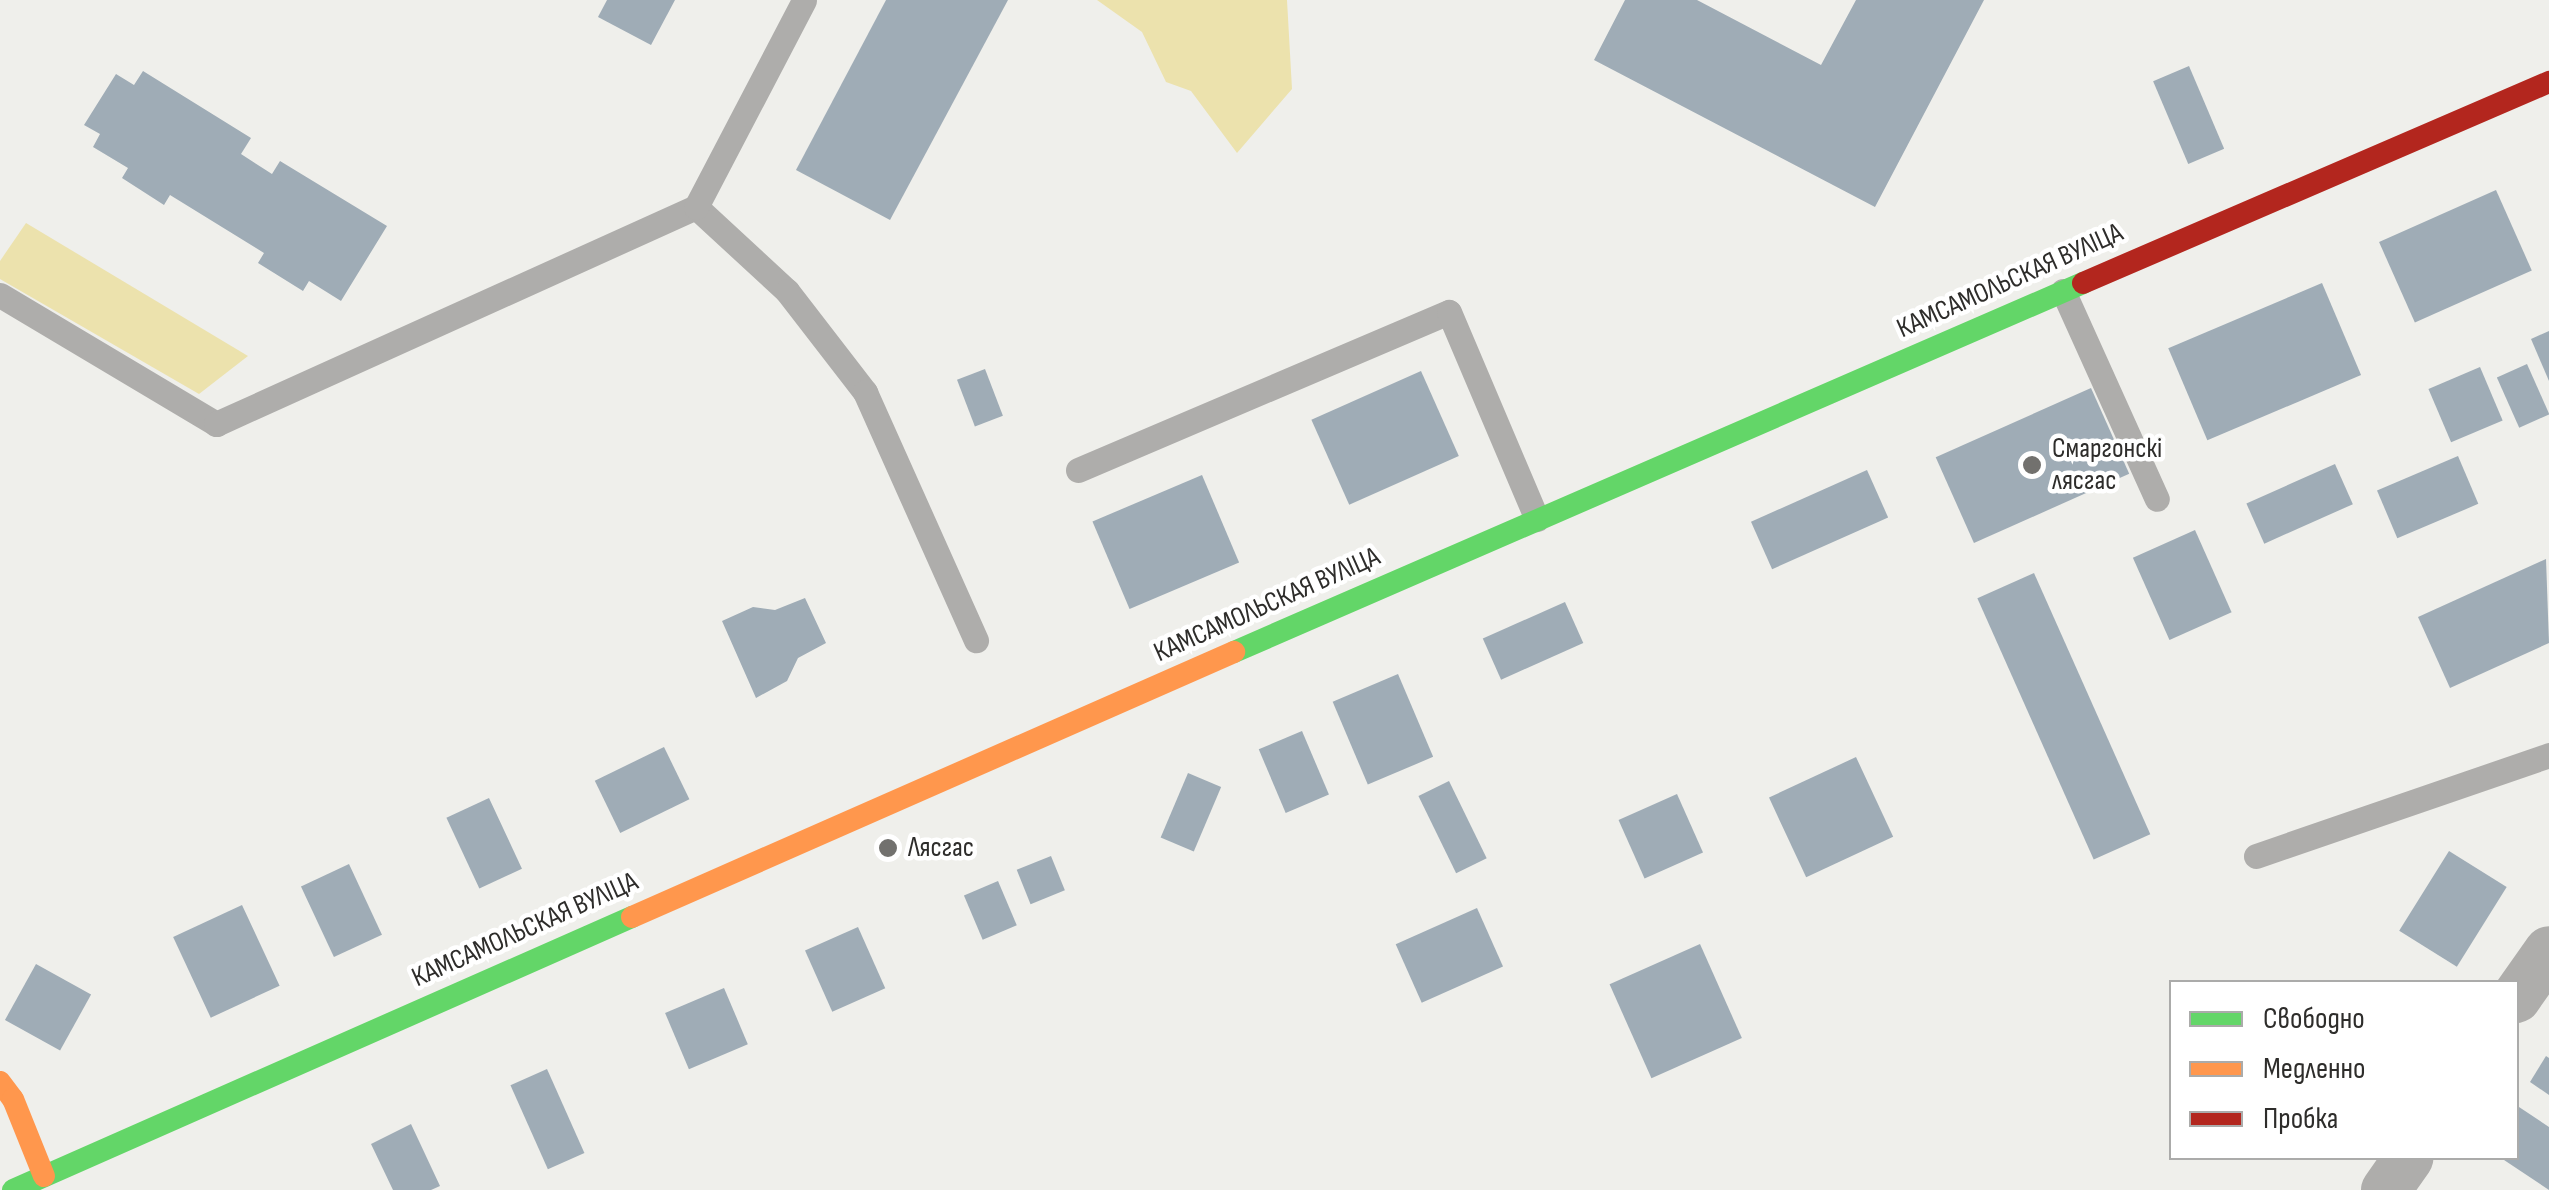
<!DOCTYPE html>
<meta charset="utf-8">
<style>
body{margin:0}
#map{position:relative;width:2549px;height:1190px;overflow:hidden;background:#efefeb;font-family:"Sofia Sans Condensed",sans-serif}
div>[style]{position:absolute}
.green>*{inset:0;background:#ece2ad}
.building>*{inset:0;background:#9facb6;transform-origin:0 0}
.lane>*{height:25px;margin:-12.5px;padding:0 12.5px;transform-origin:12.5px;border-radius:12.5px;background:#aeadab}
.street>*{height:50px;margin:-25px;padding:0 25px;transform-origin:25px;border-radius:25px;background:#aeadab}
.fast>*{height:22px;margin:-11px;padding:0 11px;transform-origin:11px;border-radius:11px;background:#63d668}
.slow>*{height:22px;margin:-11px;padding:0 11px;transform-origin:11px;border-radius:11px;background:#ff974d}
.jam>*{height:22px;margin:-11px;padding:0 11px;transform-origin:11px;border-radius:11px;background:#b3261e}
.dots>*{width:28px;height:28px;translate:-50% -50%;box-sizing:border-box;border:5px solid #fff;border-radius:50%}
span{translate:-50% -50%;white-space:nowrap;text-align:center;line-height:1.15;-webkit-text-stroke:9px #fff;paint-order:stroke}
.street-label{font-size:28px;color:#2e2d2b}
.poi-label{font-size:28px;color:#2e2d2b}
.left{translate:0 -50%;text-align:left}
.legend{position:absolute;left:2169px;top:980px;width:350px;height:180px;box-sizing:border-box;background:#fff;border:2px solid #ababaa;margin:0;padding:12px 18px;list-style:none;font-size:30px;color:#2e2d2b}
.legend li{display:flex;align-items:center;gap:20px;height:50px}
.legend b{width:50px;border:2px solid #ababaa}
</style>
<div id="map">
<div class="green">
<div style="clip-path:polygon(1097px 0,1287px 0,1292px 89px,1237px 153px,1191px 91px,1166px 82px,1142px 32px)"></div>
<div style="clip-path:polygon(26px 223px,248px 356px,199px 394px,0 279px,0 261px)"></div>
</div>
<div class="building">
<div style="clip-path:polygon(607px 0,675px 0,651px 45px,598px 17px)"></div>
<div style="clip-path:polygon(886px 0,1008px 0,890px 220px,796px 170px)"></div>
<div style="clip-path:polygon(1625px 0,1697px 0,1821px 65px,1856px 0,1984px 0,1875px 207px,1594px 60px)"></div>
<div style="left:2189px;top:66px;width:90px;height:39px;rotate:67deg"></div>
<div style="clip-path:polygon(143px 71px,251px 138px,241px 154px,272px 174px,280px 161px,387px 226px,341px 301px,309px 281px,303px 291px,258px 263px,264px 253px,170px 195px,164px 205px,122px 178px,128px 168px,93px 147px,100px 134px,84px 125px,116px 74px,134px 85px)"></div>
<div style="left:2496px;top:190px;width:88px;height:128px;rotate:66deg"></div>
<div style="left:2322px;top:283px;width:100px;height:167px;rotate:67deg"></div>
<div style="clip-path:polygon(2549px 331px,2549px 381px,2531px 339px)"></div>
<div style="left:2527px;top:364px;width:55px;height:33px;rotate:66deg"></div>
<div style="left:2480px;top:367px;width:58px;height:56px;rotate:67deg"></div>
<div style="left:985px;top:369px;width:50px;height:30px;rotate:69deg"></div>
<div style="left:1421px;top:371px;width:93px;height:120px;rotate:66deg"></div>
<div style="left:2091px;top:388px;width:94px;height:170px;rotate:66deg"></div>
<div style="left:2458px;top:456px;width:52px;height:88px;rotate:67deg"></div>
<div style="left:2335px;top:464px;width:44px;height:97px;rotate:66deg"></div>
<div style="left:1867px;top:470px;width:52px;height:127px;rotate:66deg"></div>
<div style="left:1202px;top:475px;width:95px;height:119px;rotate:67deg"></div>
<div style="left:2195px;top:530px;width:90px;height:68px;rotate:66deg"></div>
<div style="clip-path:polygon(2546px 559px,2549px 643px,2450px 688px,2418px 617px)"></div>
<div style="left:2034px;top:573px;width:286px;height:62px;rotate:66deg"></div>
<div style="clip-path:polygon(805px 598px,826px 643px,798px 658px,787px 681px,756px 698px,722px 621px,753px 607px,775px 610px)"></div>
<div style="left:1565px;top:602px;width:45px;height:90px;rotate:66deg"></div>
<div style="left:1398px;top:674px;width:90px;height:71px;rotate:67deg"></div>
<div style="left:1302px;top:731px;width:69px;height:47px;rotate:67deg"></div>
<div style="left:664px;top:747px;width:58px;height:77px;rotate:64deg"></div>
<div style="left:1856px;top:757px;width:88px;height:96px;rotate:65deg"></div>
<div style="left:1188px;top:773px;width:36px;height:70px;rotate:23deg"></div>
<div style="left:1449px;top:781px;width:86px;height:34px;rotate:64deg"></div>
<div style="left:1677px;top:794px;width:64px;height:64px;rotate:66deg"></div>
<div style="left:489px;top:798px;width:78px;height:47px;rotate:65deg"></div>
<div style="left:2449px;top:851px;width:68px;height:94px;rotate:32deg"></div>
<div style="left:1051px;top:856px;width:37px;height:37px;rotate:68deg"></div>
<div style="left:349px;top:864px;width:78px;height:53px;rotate:65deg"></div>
<div style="left:998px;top:881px;width:48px;height:37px;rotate:67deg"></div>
<div style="left:242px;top:905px;width:89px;height:76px;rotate:65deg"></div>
<div style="left:1477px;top:908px;width:64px;height:89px;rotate:66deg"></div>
<div style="left:858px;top:927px;width:67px;height:58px;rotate:66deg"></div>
<div style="left:1700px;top:944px;width:103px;height:99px;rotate:66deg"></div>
<div style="left:36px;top:964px;width:63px;height:64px;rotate:29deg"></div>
<div style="left:724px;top:988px;width:61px;height:64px;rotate:67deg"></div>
<div style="clip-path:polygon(2546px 1056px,2549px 1058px,2549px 1095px,2530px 1082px)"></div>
<div style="left:547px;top:1069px;width:92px;height:40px;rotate:66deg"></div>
<div style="clip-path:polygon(2519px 1107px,2549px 1127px,2549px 1190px,2501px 1158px,2516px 1158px)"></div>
<div style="clip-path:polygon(411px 1124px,440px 1186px,431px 1190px,393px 1190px,371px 1144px)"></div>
</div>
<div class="lane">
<div style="left:696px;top:207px;width:124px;rotate:42.7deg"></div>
<div style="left:787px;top:291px;width:128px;rotate:52.3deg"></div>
<div style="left:865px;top:392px;width:272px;rotate:65.9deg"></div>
<div style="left:2063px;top:291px;width:228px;rotate:65.7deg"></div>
<div style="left:0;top:295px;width:252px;rotate:30.8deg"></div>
<div style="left:216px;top:424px;width:527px;rotate:-24.33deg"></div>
<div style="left:696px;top:207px;width:233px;rotate:-62.4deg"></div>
<div style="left:1078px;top:470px;width:403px;rotate:-23.1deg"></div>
<div style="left:1449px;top:312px;width:225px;rotate:67deg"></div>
<div style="left:2256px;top:856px;width:310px;rotate:-19deg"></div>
</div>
<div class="street">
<div style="left:2516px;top:998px;width:57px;rotate:-54.9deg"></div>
<div style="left:2386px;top:1190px;width:39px;rotate:-55deg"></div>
</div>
<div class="fast">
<div style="left:1234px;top:652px;width:926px;rotate:-23.49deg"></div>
<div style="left:13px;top:1190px;width:677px;rotate:-23.8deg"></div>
</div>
<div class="slow">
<div style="left:632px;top:917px;width:658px;rotate:-23.76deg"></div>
<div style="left:0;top:1082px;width:21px;rotate:53deg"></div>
<div style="left:13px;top:1099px;width:83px;rotate:68.1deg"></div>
</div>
<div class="jam">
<div style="left:2083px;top:283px;width:508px;rotate:-23.33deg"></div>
</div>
<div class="dots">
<div style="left:2032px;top:465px;background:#72716e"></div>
<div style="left:888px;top:848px;background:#72716e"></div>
</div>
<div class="street-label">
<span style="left:2010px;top:281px;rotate:-24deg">КАМСАМОЛЬСКАЯ ВУЛІЦА</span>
<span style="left:1267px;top:605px;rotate:-24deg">КАМСАМОЛЬСКАЯ ВУЛІЦА</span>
<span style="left:525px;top:930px;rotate:-24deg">КАМСАМОЛЬСКАЯ ВУЛІЦА</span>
</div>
<div class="poi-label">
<span class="left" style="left:2052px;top:465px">Смаргонскі<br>лясгас</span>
<span class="left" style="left:908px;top:848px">Лясгас</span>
</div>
<ul class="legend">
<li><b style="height:12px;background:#63d668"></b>Свободно</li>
<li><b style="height:12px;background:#ff974d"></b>Медленно</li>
<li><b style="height:12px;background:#b3261e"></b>Пробка</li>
</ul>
</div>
